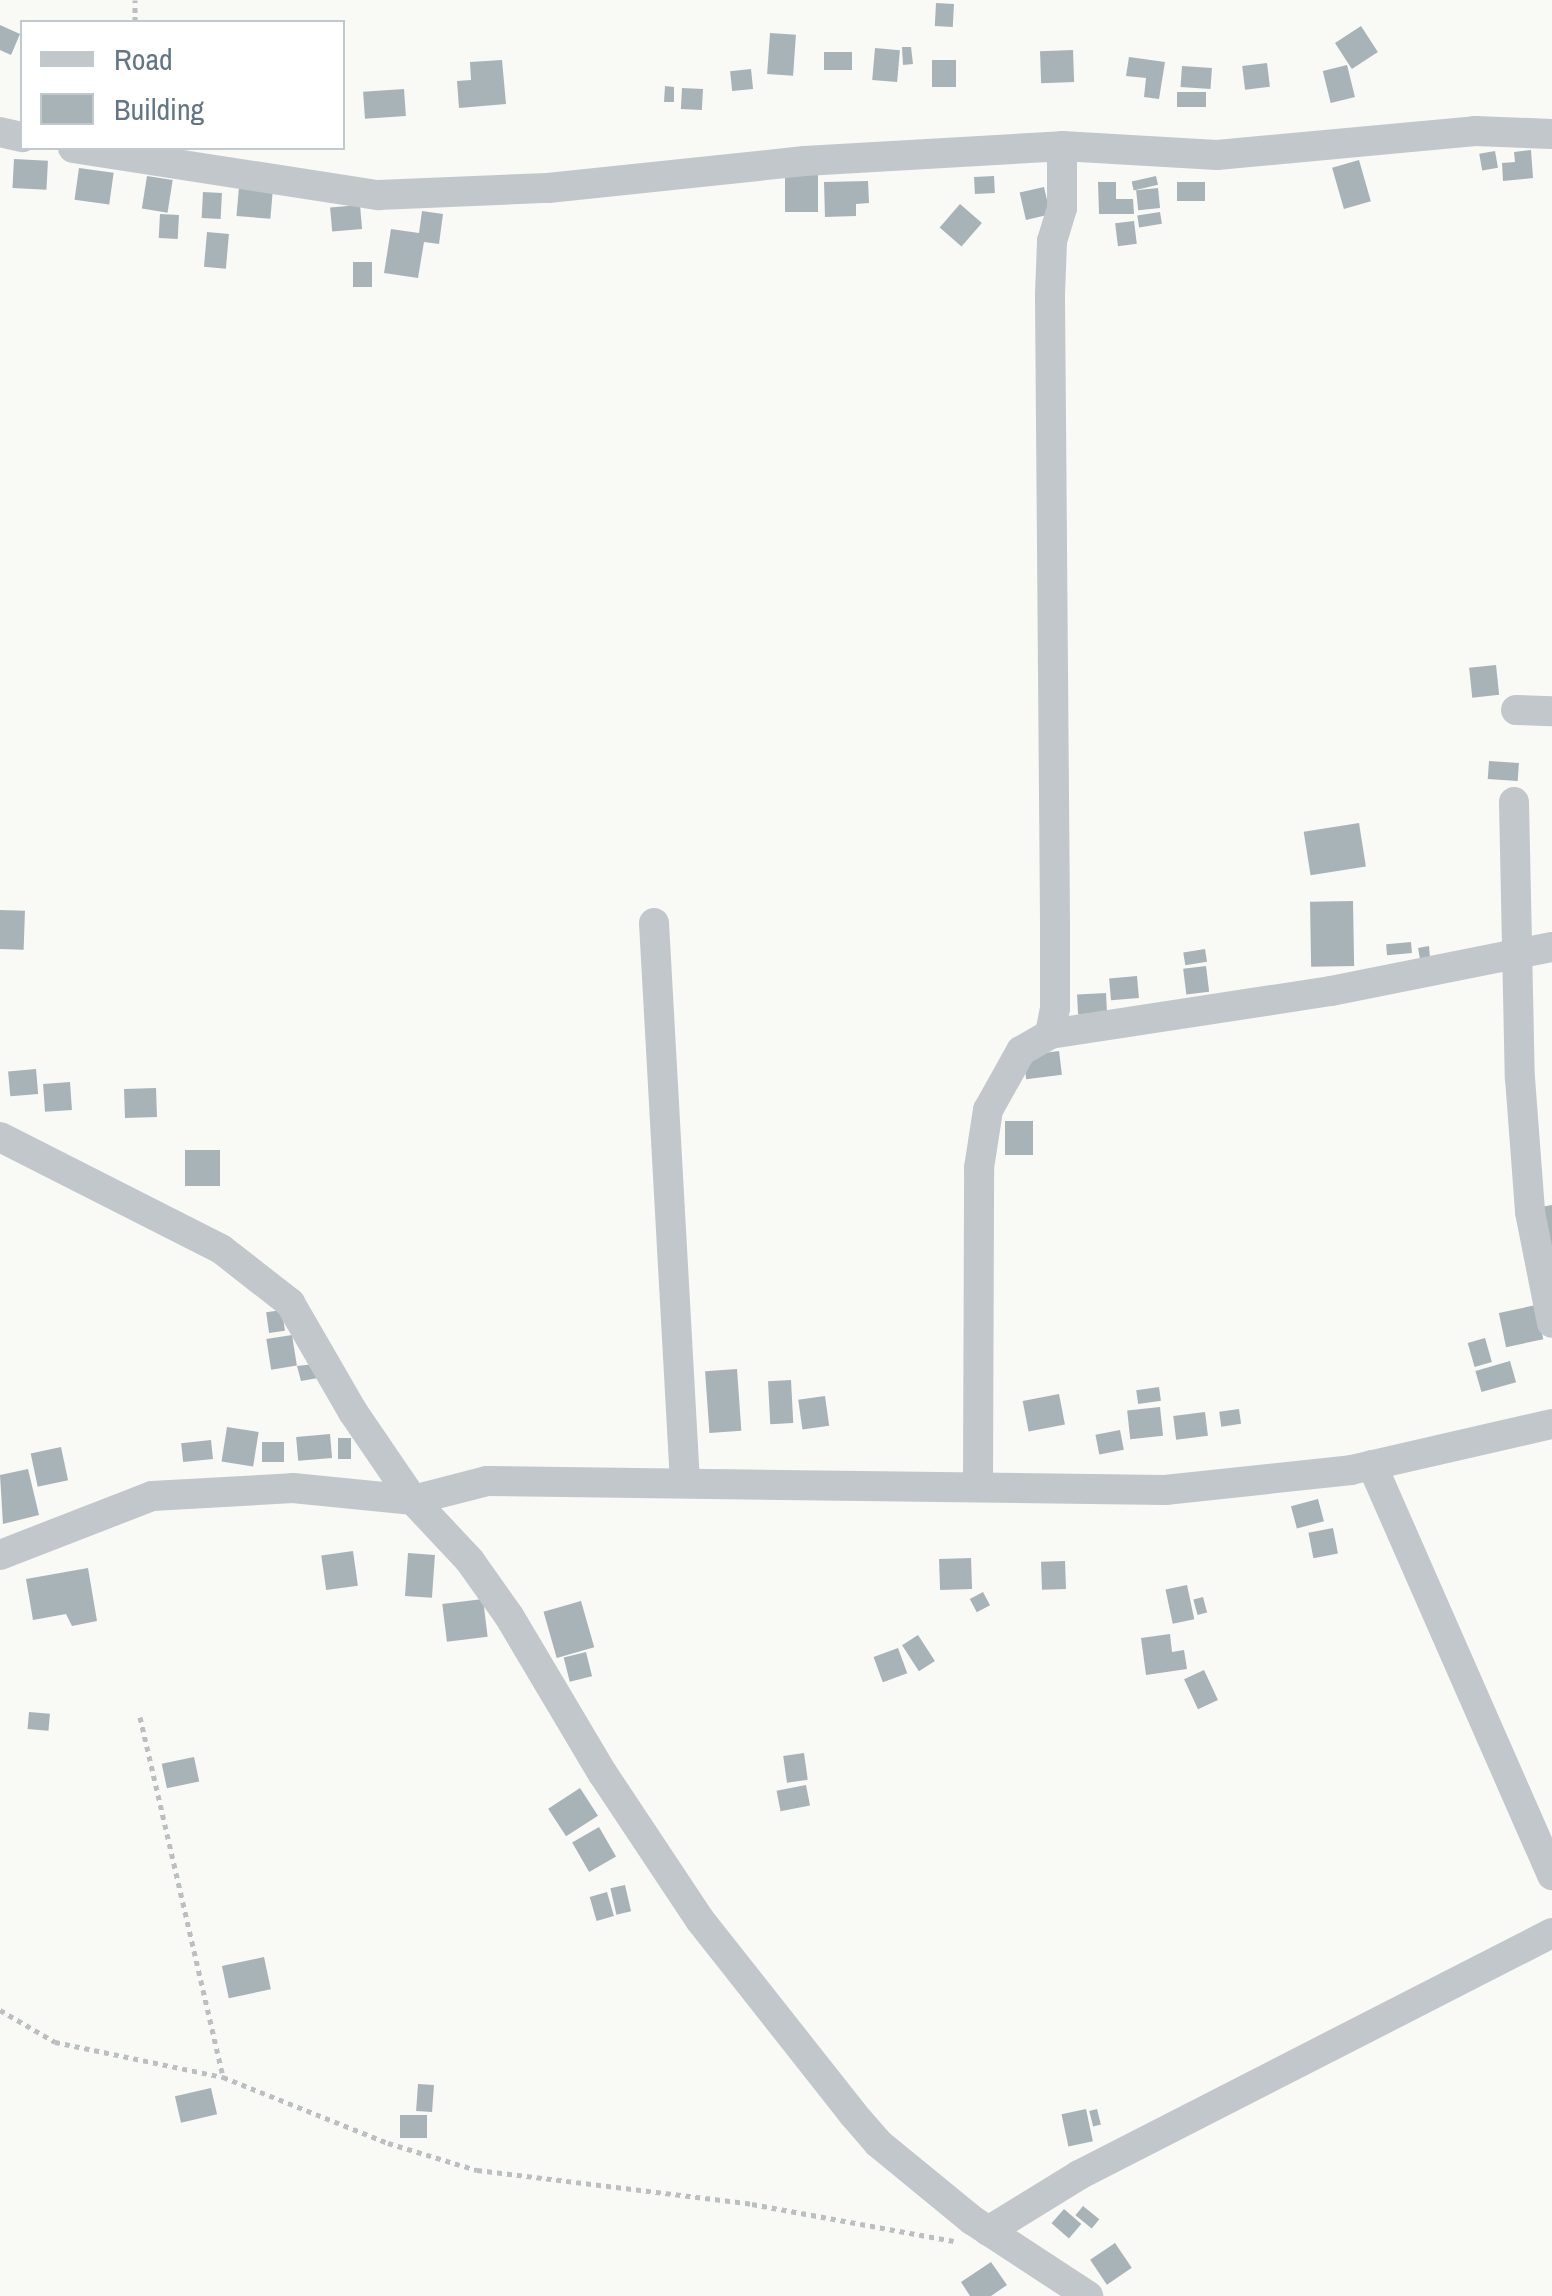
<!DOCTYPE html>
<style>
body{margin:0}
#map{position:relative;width:1552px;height:2296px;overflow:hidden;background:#f9f9f6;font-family:"Archivo Narrow",sans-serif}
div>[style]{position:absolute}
.building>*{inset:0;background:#a8b3b8;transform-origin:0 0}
.path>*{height:5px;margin-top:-2.5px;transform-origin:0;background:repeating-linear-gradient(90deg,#bbbfc2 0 5px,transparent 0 10px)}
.minor>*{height:30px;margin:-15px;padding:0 15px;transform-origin:15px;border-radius:15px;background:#c1c7ca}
span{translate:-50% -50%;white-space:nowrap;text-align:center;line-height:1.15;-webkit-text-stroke:10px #fff;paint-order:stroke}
.legend{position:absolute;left:20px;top:20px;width:325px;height:130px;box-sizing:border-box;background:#fff;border:2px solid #c0c9cd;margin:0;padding:12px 18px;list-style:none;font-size:30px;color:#627783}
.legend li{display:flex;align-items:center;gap:20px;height:50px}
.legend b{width:50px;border:2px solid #c0c9cd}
</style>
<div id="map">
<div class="building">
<div style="left:936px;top:3px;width:18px;height:23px;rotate:3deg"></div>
<div style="clip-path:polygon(0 25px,20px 34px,11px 55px,0 50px)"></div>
<div style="left:1361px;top:26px;width:31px;height:31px;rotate:57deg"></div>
<div style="left:770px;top:33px;width:26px;height:41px;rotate:4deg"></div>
<div style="clip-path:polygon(902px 47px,911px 47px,913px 64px,903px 65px)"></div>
<div style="left:875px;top:48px;width:25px;height:32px;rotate:5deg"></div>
<div style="left:1073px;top:50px;width:32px;height:33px;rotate:88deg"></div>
<div style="left:824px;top:52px;width:28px;height:18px"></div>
<div style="clip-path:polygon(1129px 57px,1165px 62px,1159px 99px,1144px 97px,1146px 78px,1126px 76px)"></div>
<div style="clip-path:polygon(502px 60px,506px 104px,459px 108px,457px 81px,471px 80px,470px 62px)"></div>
<div style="left:932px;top:60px;width:24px;height:27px"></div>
<div style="left:1267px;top:63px;width:24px;height:25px;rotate:83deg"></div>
<div style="left:1347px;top:65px;width:33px;height:25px;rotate:76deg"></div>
<div style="left:1182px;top:66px;width:30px;height:21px;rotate:4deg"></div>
<div style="left:751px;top:69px;width:20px;height:21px;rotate:84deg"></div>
<div style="clip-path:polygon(665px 86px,674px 87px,674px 102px,664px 102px)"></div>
<div style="left:682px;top:88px;width:21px;height:21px;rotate:3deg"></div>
<div style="left:404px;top:89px;width:27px;height:41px;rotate:86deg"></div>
<div style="left:1177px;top:92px;width:29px;height:15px"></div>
<div style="clip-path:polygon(1531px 150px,1533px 178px,1503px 181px,1502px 163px,1515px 162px,1514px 152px)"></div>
<div style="left:1495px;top:151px;width:17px;height:16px;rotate:80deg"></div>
<div style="left:14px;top:159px;width:34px;height:29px;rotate:3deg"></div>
<div style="left:1359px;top:160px;width:43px;height:28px;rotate:74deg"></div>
<div style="left:79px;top:168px;width:35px;height:32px;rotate:8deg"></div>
<div style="left:785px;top:173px;width:33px;height:39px"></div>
<div style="left:147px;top:176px;width:26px;height:33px;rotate:9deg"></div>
<div style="left:994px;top:176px;width:17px;height:20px;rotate:87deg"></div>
<div style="left:1156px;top:176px;width:9px;height:25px;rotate:77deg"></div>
<div style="clip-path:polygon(868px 181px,869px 203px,856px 204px,856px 216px,825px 217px,824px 182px)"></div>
<div style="clip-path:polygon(1098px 182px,1116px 182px,1116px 199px,1133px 199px,1134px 214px,1099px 214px)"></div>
<div style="left:1205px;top:182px;width:19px;height:28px;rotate:90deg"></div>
<div style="left:239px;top:187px;width:34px;height:29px;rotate:5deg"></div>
<div style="left:1044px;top:187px;width:28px;height:25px;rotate:77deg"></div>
<div style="left:1158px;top:188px;width:20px;height:22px;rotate:84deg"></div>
<div style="left:203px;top:192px;width:19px;height:26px;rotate:3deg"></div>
<div style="left:960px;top:204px;width:29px;height:31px;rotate:41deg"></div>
<div style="left:360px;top:205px;width:24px;height:30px;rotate:85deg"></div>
<div style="clip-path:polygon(422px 211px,443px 214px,439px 244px,424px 242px,418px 278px,384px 273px,391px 229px,419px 233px)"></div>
<div style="left:1160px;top:212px;width:12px;height:23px;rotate:81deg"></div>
<div style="left:160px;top:214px;width:19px;height:24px;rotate:3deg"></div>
<div style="left:1134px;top:221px;width:23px;height:19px;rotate:83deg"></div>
<div style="left:207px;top:232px;width:22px;height:35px;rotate:5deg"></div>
<div style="left:353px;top:262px;width:19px;height:25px"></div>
<div style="left:1496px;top:665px;width:30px;height:27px;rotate:84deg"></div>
<div style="left:1489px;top:761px;width:30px;height:18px;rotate:4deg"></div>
<div style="left:1359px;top:823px;width:44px;height:56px;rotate:81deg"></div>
<div style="left:1353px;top:901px;width:65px;height:43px;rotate:89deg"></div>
<div style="left:0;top:910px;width:25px;height:39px;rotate:2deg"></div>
<div style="left:1411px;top:942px;width:11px;height:25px;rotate:85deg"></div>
<div style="clip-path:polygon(1429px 946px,1430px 958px,1420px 959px,1418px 948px)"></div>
<div style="left:1205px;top:949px;width:13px;height:22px;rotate:81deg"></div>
<div style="left:1206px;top:966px;width:26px;height:23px;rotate:83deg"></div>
<div style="left:1137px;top:976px;width:22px;height:28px;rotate:85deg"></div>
<div style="left:1106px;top:993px;width:20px;height:29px;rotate:87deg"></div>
<div style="left:1059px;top:1051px;width:24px;height:36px;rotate:83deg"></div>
<div style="left:36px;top:1069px;width:25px;height:28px;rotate:85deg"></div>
<div style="left:70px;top:1082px;width:28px;height:27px;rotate:86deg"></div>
<div style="left:156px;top:1088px;width:29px;height:32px;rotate:88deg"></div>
<div style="left:1005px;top:1121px;width:28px;height:34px"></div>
<div style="left:220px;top:1150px;width:36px;height:35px;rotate:90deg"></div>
<div style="clip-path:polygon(1552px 1205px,1552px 1245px,1547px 1246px,1541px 1207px)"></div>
<div style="left:1536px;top:1305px;width:35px;height:38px;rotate:78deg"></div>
<div style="left:282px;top:1310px;width:21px;height:16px;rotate:82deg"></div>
<div style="left:292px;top:1335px;width:31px;height:26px;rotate:81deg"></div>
<div style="left:1485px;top:1338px;width:25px;height:18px;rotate:74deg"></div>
<div style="left:1510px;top:1361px;width:22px;height:36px;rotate:74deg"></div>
<div style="clip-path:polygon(315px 1364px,318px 1378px,301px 1381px,297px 1366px)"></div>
<div style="left:737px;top:1369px;width:62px;height:32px;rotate:86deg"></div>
<div style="left:791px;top:1380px;width:43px;height:23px;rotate:87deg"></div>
<div style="left:1159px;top:1387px;width:14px;height:23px;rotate:82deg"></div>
<div style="left:1059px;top:1394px;width:31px;height:37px;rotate:79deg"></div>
<div style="left:825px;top:1396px;width:30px;height:27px;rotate:82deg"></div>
<div style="left:1160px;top:1407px;width:29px;height:33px;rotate:84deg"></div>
<div style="left:1239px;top:1409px;width:15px;height:20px;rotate:82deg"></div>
<div style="left:1205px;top:1412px;width:24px;height:32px;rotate:83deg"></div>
<div style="left:227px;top:1427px;width:32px;height:35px;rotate:9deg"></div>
<div style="left:1120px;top:1430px;width:20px;height:25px;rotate:79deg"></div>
<div style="left:330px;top:1434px;width:24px;height:34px;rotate:85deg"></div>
<div style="left:338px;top:1438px;width:13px;height:21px"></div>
<div style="left:211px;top:1440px;width:19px;height:30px;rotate:84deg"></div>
<div style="left:262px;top:1442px;width:22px;height:20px"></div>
<div style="left:61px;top:1447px;width:34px;height:31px;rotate:78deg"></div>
<div style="clip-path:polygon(28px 1469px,39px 1515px,3px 1524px,0 1475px)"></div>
<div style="left:1318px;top:1499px;width:23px;height:28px;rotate:75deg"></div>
<div style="left:1333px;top:1528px;width:26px;height:25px;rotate:79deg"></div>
<div style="left:353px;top:1551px;width:35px;height:32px;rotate:82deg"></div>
<div style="left:408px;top:1553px;width:27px;height:43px;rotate:4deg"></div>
<div style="left:971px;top:1558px;width:31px;height:32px;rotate:88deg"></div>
<div style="left:1065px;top:1561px;width:28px;height:24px;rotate:88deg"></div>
<div style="clip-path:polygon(88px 1568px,97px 1621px,72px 1626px,66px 1614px,33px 1620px,26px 1579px)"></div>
<div style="left:1187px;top:1585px;width:35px;height:22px;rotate:78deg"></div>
<div style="left:983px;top:1592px;width:15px;height:15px;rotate:62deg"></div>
<div style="left:1203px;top:1597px;width:16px;height:10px;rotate:75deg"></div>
<div style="left:483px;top:1599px;width:38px;height:41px;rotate:83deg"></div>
<div style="left:581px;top:1601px;width:48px;height:39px;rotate:74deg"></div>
<div style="clip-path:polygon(1170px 1634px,1172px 1652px,1184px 1650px,1187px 1669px,1146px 1675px,1141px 1638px)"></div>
<div style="left:918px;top:1635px;width:31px;height:19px;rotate:57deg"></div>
<div style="left:898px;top:1648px;width:27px;height:26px;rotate:70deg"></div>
<div style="left:586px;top:1652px;width:25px;height:23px;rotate:76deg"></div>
<div style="left:1204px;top:1670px;width:33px;height:22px;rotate:65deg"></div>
<div style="left:29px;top:1712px;width:21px;height:17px;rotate:5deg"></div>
<div style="left:804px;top:1753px;width:27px;height:21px;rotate:82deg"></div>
<div style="left:194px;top:1757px;width:25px;height:33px;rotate:78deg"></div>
<div style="left:806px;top:1785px;width:21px;height:30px;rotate:79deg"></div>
<div style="left:580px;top:1788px;width:33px;height:38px;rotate:57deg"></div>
<div style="left:599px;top:1827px;width:34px;height:31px;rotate:60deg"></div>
<div style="left:625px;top:1885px;width:27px;height:15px;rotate:77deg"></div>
<div style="left:607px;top:1892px;width:25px;height:18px;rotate:74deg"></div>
<div style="left:264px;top:1957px;width:33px;height:43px;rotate:78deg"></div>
<div style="left:418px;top:2084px;width:16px;height:27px;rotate:4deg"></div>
<div style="left:211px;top:2088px;width:27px;height:37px;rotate:77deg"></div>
<div style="left:1086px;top:2109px;width:33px;height:25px;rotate:78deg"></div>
<div style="left:1097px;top:2109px;width:16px;height:8px;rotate:76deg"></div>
<div style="left:400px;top:2115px;width:27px;height:23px"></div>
<div style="left:1083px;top:2206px;width:21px;height:12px;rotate:39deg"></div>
<div style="left:1064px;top:2209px;width:23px;height:19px;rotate:41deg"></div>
<div style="left:1115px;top:2243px;width:30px;height:30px;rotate:56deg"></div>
<div style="clip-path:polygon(991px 2262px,1007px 2285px,991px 2296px,970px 2296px,961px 2282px)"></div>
</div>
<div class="path">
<div style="left:135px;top:22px;width:22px;rotate:-90deg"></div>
<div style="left:140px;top:1717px;width:369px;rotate:77deg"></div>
<div style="left:0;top:2010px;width:64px;rotate:30.2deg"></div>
<div style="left:55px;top:2042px;width:172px;rotate:11.8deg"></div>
<div style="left:223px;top:2077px;width:178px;rotate:21.8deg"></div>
<div style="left:388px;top:2143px;width:93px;rotate:16.9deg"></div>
<div style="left:477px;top:2170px;width:277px;rotate:7deg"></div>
<div style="left:752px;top:2204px;width:205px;rotate:10.4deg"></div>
</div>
<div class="minor">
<div style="left:0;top:132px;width:23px;rotate:13deg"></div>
<div style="left:73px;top:148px;width:309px;rotate:8.8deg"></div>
<div style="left:378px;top:195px;width:170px;rotate:-2.4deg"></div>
<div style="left:548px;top:188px;width:258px;rotate:-6deg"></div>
<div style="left:805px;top:161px;width:257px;rotate:-3.3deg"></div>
<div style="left:1062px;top:146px;width:155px;rotate:3.3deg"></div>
<div style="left:1217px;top:155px;width:259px;rotate:-5.3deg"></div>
<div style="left:1475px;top:131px;width:77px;rotate:2.2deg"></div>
<div style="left:1516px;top:710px;width:36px;rotate:2deg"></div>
<div style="left:1514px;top:802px;width:276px;rotate:88.8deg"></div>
<div style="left:1520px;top:1078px;width:134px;rotate:85.7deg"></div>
<div style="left:1530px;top:1212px;width:113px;rotate:78.8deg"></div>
<div style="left:654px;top:923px;width:561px;rotate:86.83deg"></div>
<div style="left:1050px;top:1034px;width:26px;rotate:-79deg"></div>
<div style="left:1055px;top:1008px;width:88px;rotate:-90deg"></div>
<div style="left:1055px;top:920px;width:626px;rotate:-90.46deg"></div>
<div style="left:1050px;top:294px;width:53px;rotate:-87.8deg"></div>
<div style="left:1052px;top:241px;width:34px;rotate:-73deg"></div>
<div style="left:1062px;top:208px;width:62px;rotate:-90deg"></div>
<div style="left:0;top:1137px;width:248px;rotate:26.9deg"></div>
<div style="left:221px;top:1249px;width:88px;rotate:38deg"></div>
<div style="left:290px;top:1303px;width:126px;rotate:60deg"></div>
<div style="left:353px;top:1412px;width:107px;rotate:55.7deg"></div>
<div style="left:413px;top:1500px;width:83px;rotate:46.9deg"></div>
<div style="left:470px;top:1561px;width:67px;rotate:54.7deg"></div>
<div style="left:509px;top:1616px;width:184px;rotate:59.3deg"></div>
<div style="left:603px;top:1774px;width:175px;rotate:56.4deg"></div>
<div style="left:700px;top:1920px;width:247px;rotate:51.7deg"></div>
<div style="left:853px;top:2114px;width:38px;rotate:49deg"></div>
<div style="left:878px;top:2143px;width:122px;rotate:39.3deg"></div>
<div style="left:972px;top:2220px;width:139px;rotate:33.2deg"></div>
<div style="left:1372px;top:1465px;width:448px;rotate:66.3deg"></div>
<div style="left:978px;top:1486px;width:318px;rotate:-89.8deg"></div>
<div style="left:979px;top:1168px;width:59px;rotate:-81.2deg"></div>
<div style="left:988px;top:1110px;width:68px;rotate:-60.8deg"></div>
<div style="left:1021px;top:1051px;width:34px;rotate:-30deg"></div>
<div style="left:1050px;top:1034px;width:284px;rotate:-8.7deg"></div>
<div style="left:1331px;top:991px;width:225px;rotate:-11.3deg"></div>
<div style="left:0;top:1555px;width:163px;rotate:-21.2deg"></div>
<div style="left:152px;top:1496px;width:141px;rotate:-3.2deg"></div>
<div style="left:293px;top:1488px;width:121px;rotate:5.7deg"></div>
<div style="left:413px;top:1500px;width:76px;rotate:-14.4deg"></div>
<div style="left:487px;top:1481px;width:678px;rotate:0.76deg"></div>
<div style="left:1165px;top:1490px;width:187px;rotate:-6.1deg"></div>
<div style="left:1351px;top:1470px;width:206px;rotate:-12.9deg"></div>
<div style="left:988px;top:2231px;width:107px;rotate:-31.6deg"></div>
<div style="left:1079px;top:2175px;width:531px;rotate:-27.1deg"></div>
</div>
<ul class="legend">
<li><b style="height:12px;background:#c1c7ca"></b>Road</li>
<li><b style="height:28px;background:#a8b3b8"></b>Building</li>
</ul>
</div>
